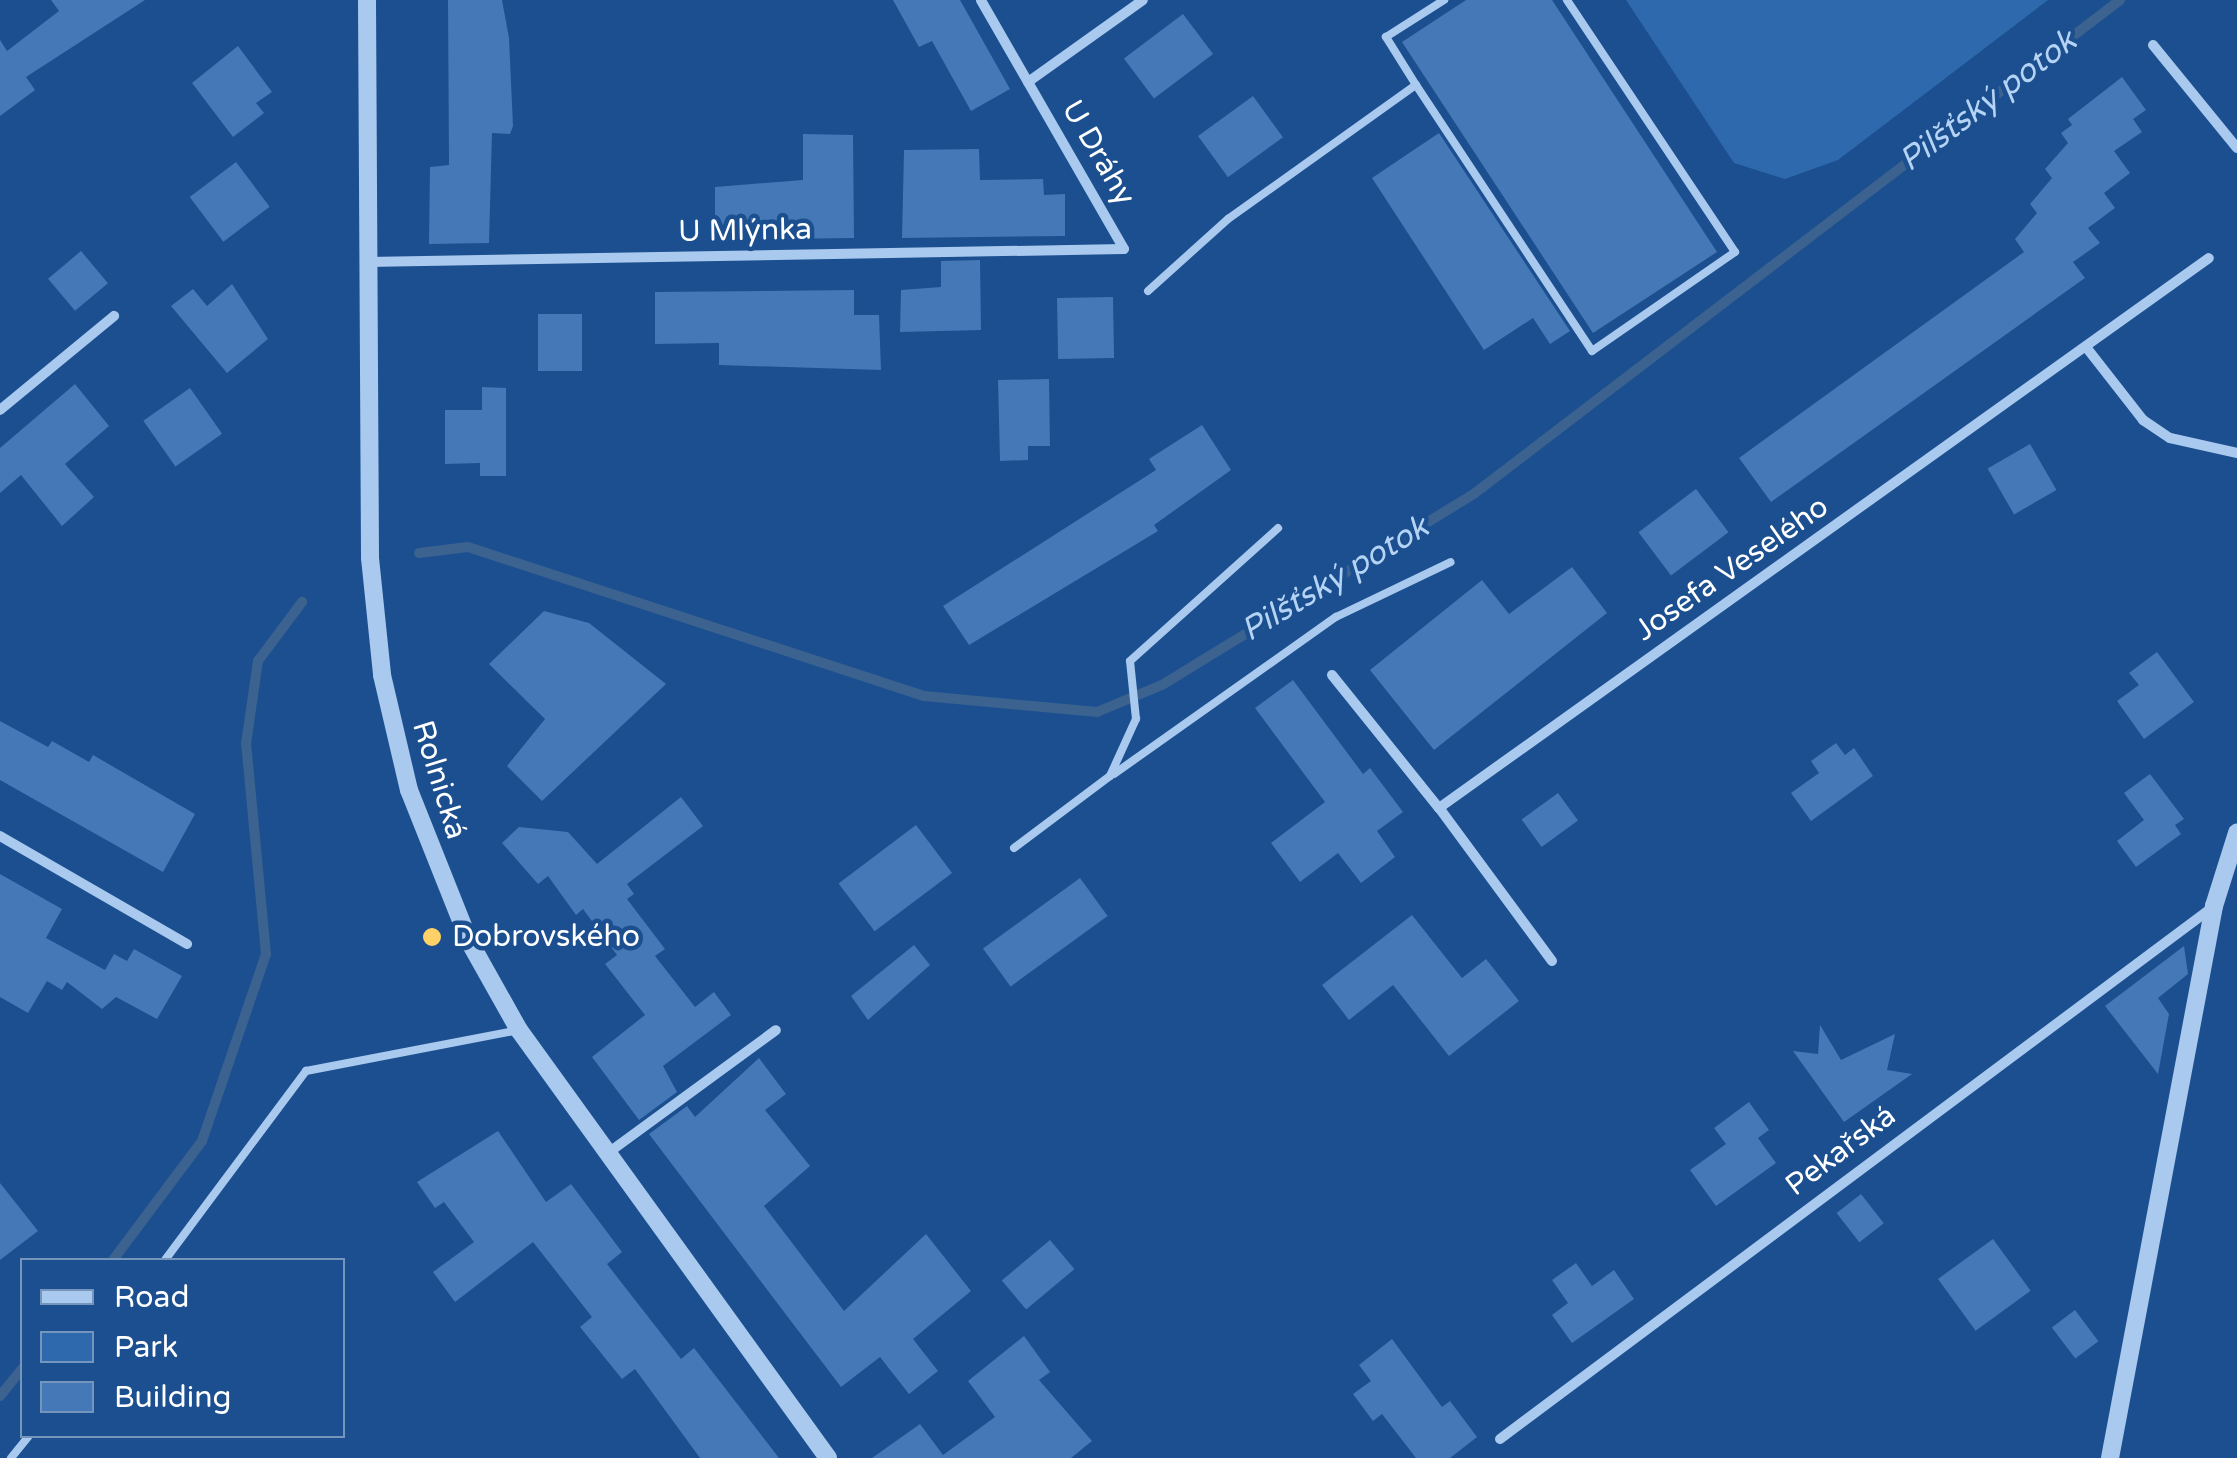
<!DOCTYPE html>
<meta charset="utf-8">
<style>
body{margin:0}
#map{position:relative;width:2237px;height:1458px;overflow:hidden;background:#1b4f8f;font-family:"Varela Round",sans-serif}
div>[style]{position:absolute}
.green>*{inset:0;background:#2e69ad}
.stream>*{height:10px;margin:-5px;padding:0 5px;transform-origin:5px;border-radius:5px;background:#3c6290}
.building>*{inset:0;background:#4478b7;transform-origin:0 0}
.service>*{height:8px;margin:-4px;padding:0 4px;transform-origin:4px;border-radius:4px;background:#a9c9ee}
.minor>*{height:10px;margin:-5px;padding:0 5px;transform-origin:5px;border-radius:5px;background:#a9c9ee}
.tertiary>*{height:18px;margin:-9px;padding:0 9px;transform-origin:9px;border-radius:9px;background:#a9c9ee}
.dots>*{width:28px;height:28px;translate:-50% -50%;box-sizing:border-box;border:5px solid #1b4f8f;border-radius:50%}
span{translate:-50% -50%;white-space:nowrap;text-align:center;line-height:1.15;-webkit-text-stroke:9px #1b4f8f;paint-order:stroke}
.street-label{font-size:30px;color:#fff}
.poi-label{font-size:30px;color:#fff}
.left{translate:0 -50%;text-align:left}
.water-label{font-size:32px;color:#b5d3f5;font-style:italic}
.legend{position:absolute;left:20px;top:1258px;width:325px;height:180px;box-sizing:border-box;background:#1b4f8f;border:2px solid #7695bc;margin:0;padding:12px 18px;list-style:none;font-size:30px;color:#fff}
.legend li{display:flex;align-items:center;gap:20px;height:50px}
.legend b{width:50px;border:2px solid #7695bc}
</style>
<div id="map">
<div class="green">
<div style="clip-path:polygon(1626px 0,2048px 0,1838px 160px,1785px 179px,1734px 163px)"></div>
</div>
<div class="stream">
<div style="left:419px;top:553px;width:49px;rotate:-7deg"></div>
<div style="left:468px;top:547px;width:480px;rotate:18.1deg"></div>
<div style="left:924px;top:696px;width:174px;rotate:5.3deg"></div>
<div style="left:1097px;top:712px;width:70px;rotate:-22.6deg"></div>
<div style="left:1162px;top:685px;width:367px;rotate:-31.5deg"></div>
<div style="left:1475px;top:493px;width:812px;rotate:-37.39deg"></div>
<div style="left:113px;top:1260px;width:149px;rotate:-53.2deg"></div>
<div style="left:202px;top:1141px;width:198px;rotate:-71.1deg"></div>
<div style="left:266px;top:954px;width:211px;rotate:-95.4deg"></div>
<div style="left:246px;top:744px;width:84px;rotate:-81.8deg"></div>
<div style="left:258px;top:661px;width:74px;rotate:-53.3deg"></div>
<div style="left:0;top:1396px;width:35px;rotate:-51deg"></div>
</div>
<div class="building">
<div style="clip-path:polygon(51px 0,145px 0,26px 77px,35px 90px,0 116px,0 40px,7px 51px,59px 11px)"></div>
<div style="clip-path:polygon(448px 0,502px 0,509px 38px,513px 126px,510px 134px,492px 133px,489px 243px,429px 244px,430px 167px,449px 165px)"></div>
<div style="clip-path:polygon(893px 0,960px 0,1010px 89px,971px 111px,932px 41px,919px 47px)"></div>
<div style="clip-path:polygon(1466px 0,1552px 0,1717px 252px,1593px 333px,1402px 42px)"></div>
<div style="left:1183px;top:14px;width:50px;height:74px;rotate:53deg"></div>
<div style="clip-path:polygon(238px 46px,272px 92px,256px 103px,264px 113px,233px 137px,192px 83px)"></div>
<div style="clip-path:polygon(2122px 77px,2146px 110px,2133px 119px,2142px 132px,2114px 151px,2130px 173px,2104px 193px,2115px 208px,2088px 228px,2100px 243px,2073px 262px,2085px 278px,1771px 502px,1739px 458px,2024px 252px,2015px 239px,2037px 213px,2030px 204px,2052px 178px,2045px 169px,2068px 143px,2061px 133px,2072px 125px,2068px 119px)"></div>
<div style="left:1253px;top:96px;width:51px;height:68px;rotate:54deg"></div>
<div style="clip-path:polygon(1439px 133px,1570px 331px,1550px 344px,1533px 318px,1484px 350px,1372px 178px)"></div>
<div style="clip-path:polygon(803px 134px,853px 135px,854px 238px,715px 240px,715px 187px,803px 180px)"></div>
<div style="clip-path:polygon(979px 149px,980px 180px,1043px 179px,1044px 195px,1065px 194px,1065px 236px,902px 238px,904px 150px)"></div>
<div style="left:236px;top:162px;width:56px;height:58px;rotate:53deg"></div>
<div style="left:81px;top:251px;width:42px;height:43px;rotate:50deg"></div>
<div style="clip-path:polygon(980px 260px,981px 330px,900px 332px,901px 290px,941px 287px,941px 261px)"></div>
<div style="clip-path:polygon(232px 284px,268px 339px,227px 373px,171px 306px,193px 289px,207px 306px)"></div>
<div style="clip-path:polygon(854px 290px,854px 315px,879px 315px,881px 370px,719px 365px,719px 343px,655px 344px,655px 292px)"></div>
<div style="left:1113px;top:297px;width:61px;height:56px;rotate:89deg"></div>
<div style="left:538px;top:314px;width:44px;height:57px"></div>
<div style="clip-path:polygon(1049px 379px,1050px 446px,1028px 446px,1028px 460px,1000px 461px,998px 380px)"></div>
<div style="clip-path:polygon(75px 384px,109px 426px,65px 464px,94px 497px,62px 526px,21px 475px,0 493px,0 448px)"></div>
<div style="clip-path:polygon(482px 387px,506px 388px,506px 476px,480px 476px,480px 463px,445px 464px,445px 410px,482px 410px)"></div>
<div style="left:190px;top:388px;width:56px;height:57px;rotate:55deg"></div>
<div style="clip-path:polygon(1202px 425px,1231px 470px,1154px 525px,1158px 531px,969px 645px,943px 606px,1156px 470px,1149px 459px)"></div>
<div style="left:2030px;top:444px;width:53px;height:49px;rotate:60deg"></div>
<div style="left:1696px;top:489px;width:54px;height:72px;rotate:53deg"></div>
<div style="clip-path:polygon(1572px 567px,1607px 613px,1434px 750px,1370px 670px,1482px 580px,1509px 614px)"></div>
<div style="clip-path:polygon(544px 611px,589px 623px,666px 684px,542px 801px,507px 766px,545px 719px,489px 664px)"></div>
<div style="clip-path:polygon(2157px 652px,2194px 702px,2144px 739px,2117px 701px,2139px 685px,2129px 673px)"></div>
<div style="clip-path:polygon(1293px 680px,1363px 774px,1370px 768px,1403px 812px,1377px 831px,1395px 857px,1361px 883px,1338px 853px,1300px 882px,1271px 843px,1325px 802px,1255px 708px)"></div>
<div style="clip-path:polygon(0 721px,48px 747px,52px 741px,89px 762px,93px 755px,195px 814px,163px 872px,0 780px)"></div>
<div style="clip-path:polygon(1836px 743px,1845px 755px,1854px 748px,1873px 776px,1811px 821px,1791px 793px,1819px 773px,1811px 761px)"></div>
<div style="clip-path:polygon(2150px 774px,2184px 819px,2175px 825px,2181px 834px,2136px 867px,2117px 841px,2144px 820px,2124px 793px)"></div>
<div style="left:1558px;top:793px;width:34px;height:45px;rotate:54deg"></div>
<div style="clip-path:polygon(681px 797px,703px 826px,627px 884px,634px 894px,627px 899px,665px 949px,655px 956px,695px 1007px,714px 992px,731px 1015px,663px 1066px,677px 1092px,639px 1120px,592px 1057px,645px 1015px,605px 964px,617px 955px,583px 909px,576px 915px,548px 876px,538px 884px,502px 843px,519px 827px,568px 832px,597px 864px)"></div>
<div style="left:916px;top:825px;width:60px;height:97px;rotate:53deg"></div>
<div style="clip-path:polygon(0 874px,62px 909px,46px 938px,105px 970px,114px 954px,127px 961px,134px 949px,182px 976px,157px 1019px,116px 997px,102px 1009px,67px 982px,62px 990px,47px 981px,28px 1013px,0 997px)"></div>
<div style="left:1080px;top:878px;width:47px;height:120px;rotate:54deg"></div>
<div style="clip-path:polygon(1412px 915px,1462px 978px,1486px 959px,1519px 1001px,1449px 1056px,1393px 985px,1349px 1020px,1322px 985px)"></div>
<div style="clip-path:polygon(914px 945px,930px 965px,868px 1020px,851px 996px)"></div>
<div style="clip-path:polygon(2184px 946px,2188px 974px,2158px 998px,2169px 1014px,2158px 1074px,2105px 1006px)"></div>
<div style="clip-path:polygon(1820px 1025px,1841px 1060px,1895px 1034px,1887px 1070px,1912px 1074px,1844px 1122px,1793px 1051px,1818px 1054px)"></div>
<div style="clip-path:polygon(759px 1058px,786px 1094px,765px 1110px,810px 1166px,764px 1206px,844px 1311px,926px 1234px,971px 1291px,913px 1339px,938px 1371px,909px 1394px,880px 1357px,841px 1387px,649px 1134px,687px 1106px,695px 1117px)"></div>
<div style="clip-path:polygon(1749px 1102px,1769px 1130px,1758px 1138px,1776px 1163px,1716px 1206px,1690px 1170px,1726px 1144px,1714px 1128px)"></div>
<div style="clip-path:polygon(498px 1131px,546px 1202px,571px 1184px,622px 1252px,607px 1264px,681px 1359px,694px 1348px,779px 1458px,700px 1458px,635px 1369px,622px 1379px,580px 1327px,592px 1317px,533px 1242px,455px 1302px,433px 1272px,474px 1242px,444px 1202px,435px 1208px,417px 1182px)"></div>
<div style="clip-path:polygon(0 1183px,38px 1231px,0 1260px)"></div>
<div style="left:1861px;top:1194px;width:37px;height:31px;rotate:52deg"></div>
<div style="left:1993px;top:1239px;width:64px;height:68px;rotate:54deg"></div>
<div style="left:1050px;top:1240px;width:38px;height:63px;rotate:50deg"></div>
<div style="clip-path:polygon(1576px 1263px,1592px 1286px,1614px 1270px,1634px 1299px,1572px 1343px,1552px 1315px,1568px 1303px,1552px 1280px)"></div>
<div style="left:2075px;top:1310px;width:39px;height:29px;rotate:53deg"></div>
<div style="clip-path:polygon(1024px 1336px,1050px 1372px,1039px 1380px,1092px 1441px,1071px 1458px,872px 1458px,920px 1424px,943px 1455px,995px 1417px,968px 1381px)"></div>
<div style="clip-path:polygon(1392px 1339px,1442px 1407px,1450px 1401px,1477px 1437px,1450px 1458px,1416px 1458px,1382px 1414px,1373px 1421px,1353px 1394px,1371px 1381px,1359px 1365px)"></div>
</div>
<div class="service">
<div style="left:1416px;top:85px;width:319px;rotate:56.5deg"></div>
<div style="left:1592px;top:351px;width:174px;rotate:-34.7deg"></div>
<div style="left:1735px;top:252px;width:303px;rotate:-123.7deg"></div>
<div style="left:1148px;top:291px;width:108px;rotate:-42deg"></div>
<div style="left:1228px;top:219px;width:231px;rotate:-35.5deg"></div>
<div style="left:1416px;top:85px;width:57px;rotate:-122deg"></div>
<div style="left:1386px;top:37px;width:69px;rotate:-32.5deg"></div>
<div style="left:1114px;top:774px;width:272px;rotate:-35.3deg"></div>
<div style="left:1336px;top:617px;width:127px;rotate:-25.6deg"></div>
<div style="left:1014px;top:848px;width:120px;rotate:-36.9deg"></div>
<div style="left:1110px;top:776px;width:63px;rotate:-65.5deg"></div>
<div style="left:1136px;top:719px;width:58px;rotate:-95.9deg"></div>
<div style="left:1130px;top:661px;width:199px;rotate:-41.9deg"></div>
<div style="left:165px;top:1260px;width:236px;rotate:-53.3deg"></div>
<div style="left:306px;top:1071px;width:217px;rotate:-10.9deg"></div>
<div style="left:11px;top:1458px;width:28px;rotate:-51deg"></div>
</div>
<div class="minor">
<div style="left:2153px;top:45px;width:133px;rotate:50.8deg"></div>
<div style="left:1028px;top:82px;width:141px;rotate:-35.5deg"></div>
<div style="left:367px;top:262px;width:757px;rotate:-0.98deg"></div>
<div style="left:1124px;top:249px;width:287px;rotate:-119.9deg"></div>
<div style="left:2086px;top:347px;width:93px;rotate:52deg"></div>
<div style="left:2143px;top:420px;width:32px;rotate:34deg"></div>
<div style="left:2170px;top:438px;width:69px;rotate:12.6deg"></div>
<div style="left:0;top:410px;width:148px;rotate:-39.5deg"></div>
<div style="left:1332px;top:675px;width:171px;rotate:51.2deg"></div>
<div style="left:0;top:836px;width:216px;rotate:30deg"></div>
<div style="left:1552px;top:961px;width:190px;rotate:-126.4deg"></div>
<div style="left:1439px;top:808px;width:946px;rotate:-35.54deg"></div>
<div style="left:608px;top:1153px;width:208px;rotate:-36.2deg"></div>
<div style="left:1500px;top:1439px;width:890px;rotate:-36.73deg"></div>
</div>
<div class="tertiary">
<div style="left:367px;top:0;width:558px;rotate:89.69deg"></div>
<div style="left:370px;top:558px;width:118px;rotate:84.1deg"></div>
<div style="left:382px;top:675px;width:118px;rotate:76.8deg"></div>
<div style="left:409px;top:790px;width:162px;rotate:68.3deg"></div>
<div style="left:469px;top:941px;width:102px;rotate:60.7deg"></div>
<div style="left:519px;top:1030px;width:528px;rotate:54.17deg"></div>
<div style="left:2110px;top:1458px;width:562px;rotate:-79.33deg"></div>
<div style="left:2214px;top:906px;width:77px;rotate:-72.5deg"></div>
</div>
<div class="dots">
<div style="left:432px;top:937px;background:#ffd166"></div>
</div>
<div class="street-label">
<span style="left:1098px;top:153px;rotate:60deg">U Dráhy</span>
<span style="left:745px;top:231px;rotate:-1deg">U Mlýnka</span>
<span style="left:1732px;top:569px;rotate:-35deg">Josefa Veselého</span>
<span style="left:439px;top:780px;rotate:73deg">Rolnická</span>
<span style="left:1841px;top:1151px;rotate:-37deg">Pekařská</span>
</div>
<div class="poi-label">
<span class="left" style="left:452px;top:937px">Dobrovského</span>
</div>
<div class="water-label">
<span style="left:1988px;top:101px;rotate:-37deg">Pilšťský potok</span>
<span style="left:1335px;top:579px;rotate:-31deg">Pilšťský potok</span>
</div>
<ul class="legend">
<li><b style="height:12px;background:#a9c9ee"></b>Road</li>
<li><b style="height:28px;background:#2e69ad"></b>Park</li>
<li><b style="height:28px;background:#4478b7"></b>Building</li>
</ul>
</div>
